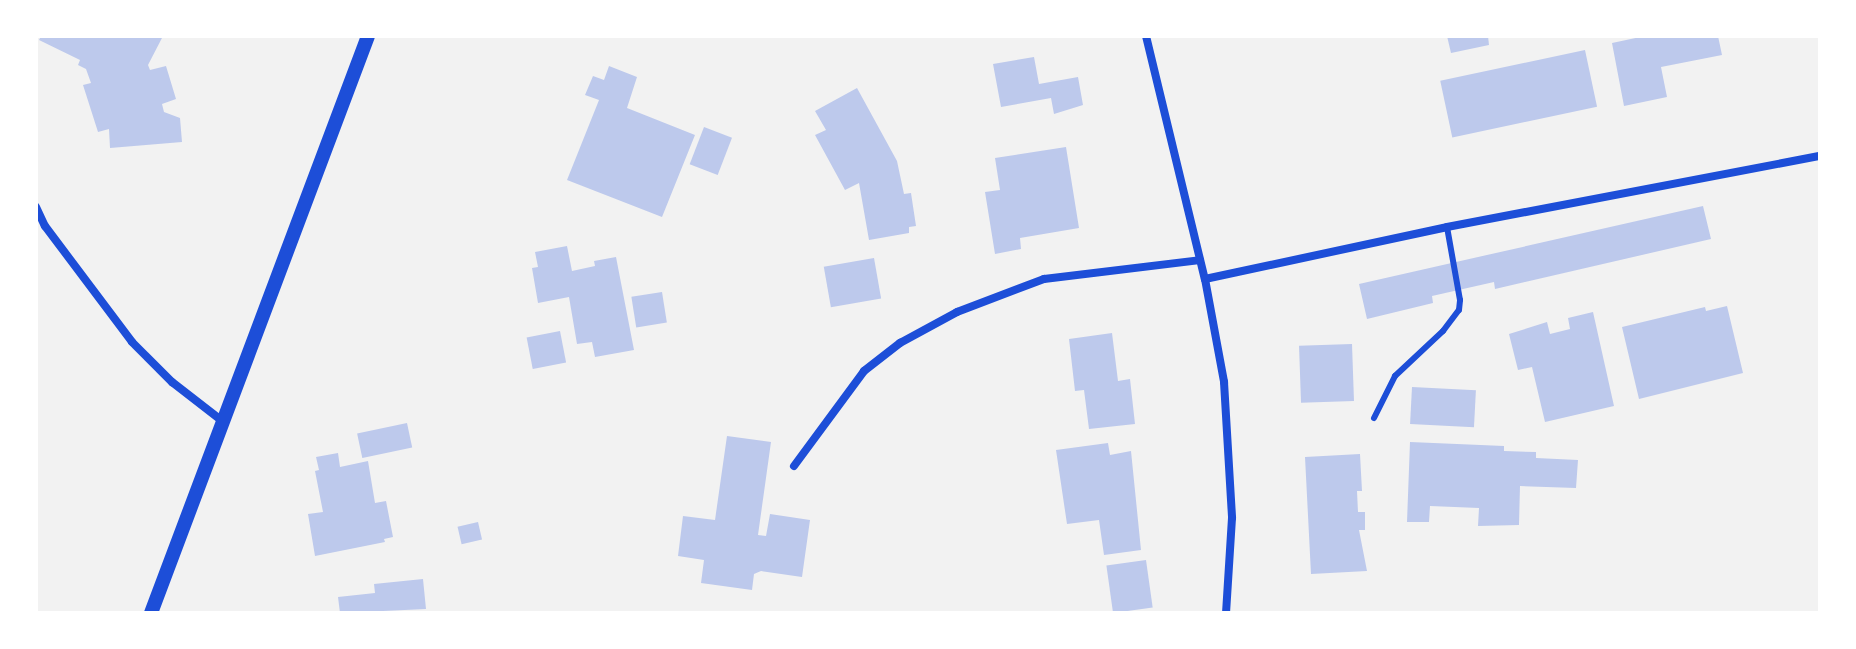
<!DOCTYPE html>
<style>
body{margin:0}
#map{position:relative;width:1856px;height:649px;overflow:hidden;background:#f2f2f2;font-family:Cabin,sans-serif}
div>[style]{position:absolute}
.building>*{inset:0;background:#bdc9ec;transform-origin:0 0}
.service>*{height:6px;margin:-3px;padding:0 3px;transform-origin:3px;border-radius:3px;background:#1d4ed8}
.minor>*{height:8px;margin:-4px;padding:0 4px;transform-origin:4px;border-radius:4px;background:#1d4ed8}
.tertiary>*{height:14px;margin:-7px;padding:0 7px;transform-origin:7px;border-radius:7px;background:#1d4ed8}
span{translate:-50% -50%;white-space:nowrap;text-align:center;line-height:1.15;-webkit-text-stroke:6px #fff;paint-order:stroke}
.frame{position:absolute;inset:0;border:38px solid #fff;pointer-events:none}
</style>
<div id="map">
<div class="building">
<div style="clip-path:polygon(41px 36px,163px 36px,148px 65px,150px 70px,166px 66px,176px 99px,162px 104px,164px 112px,180px 118px,182px 142px,110px 148px,109px 129px,98px 132px,83px 85px,91px 83px,86px 69px,78px 65px,80px 60px,39px 40px)"></div>
<div style="clip-path:polygon(1447px 36px,1488px 36px,1489px 45px,1451px 53px)"></div>
<div style="clip-path:polygon(1645px 36px,1718px 36px,1722px 55px,1661px 67px,1667px 97px,1624px 106px,1612px 43px)"></div>
<div style="left:1585px;top:50px;width:58px;height:148px;rotate:78deg"></div>
<div style="clip-path:polygon(1034px 57px,1039px 84px,1078px 77px,1083px 105px,1054px 114px,1051px 98px,1001px 107px,993px 64px)"></div>
<div style="clip-path:polygon(609px 66px,637px 77px,627px 108px,695px 135px,662px 217px,567px 180px,599px 100px,585px 95px,593px 76px,604px 80px)"></div>
<div style="clip-path:polygon(857px 88px,897px 161px,904px 194px,911px 193px,916px 226px,909px 227px,909px 233px,869px 240px,859px 183px,845px 190px,815px 135px,826px 130px,815px 111px)"></div>
<div style="left:704px;top:127px;width:30px;height:40px;rotate:21deg"></div>
<div style="clip-path:polygon(1066px 147px,1079px 228px,1020px 238px,1021px 249px,995px 254px,985px 192px,1000px 190px,995px 158px)"></div>
<div style="clip-path:polygon(1703px 206px,1711px 239px,1495px 289px,1494px 282px,1432px 296px,1433px 303px,1367px 319px,1359px 284px)"></div>
<div style="clip-path:polygon(567px 246px,572px 271px,595px 266px,594px 261px,616px 257px,634px 350px,595px 357px,592px 342px,577px 344px,569px 297px,538px 303px,532px 268px,538px 267px,535px 252px)"></div>
<div style="left:874px;top:258px;width:41px;height:51px;rotate:80deg"></div>
<div style="left:662px;top:292px;width:31px;height:31px;rotate:81deg"></div>
<div style="clip-path:polygon(1727px 306px,1743px 373px,1639px 399px,1622px 327px,1705px 307px,1706px 311px)"></div>
<div style="clip-path:polygon(1593px 312px,1614px 406px,1545px 422px,1532px 367px,1518px 370px,1509px 334px,1547px 322px,1550px 334px,1570px 329px,1568px 318px)"></div>
<div style="left:560px;top:331px;width:32px;height:34px;rotate:79deg"></div>
<div style="clip-path:polygon(1112px 333px,1118px 381px,1130px 379px,1135px 424px,1089px 429px,1084px 390px,1075px 391px,1069px 339px)"></div>
<div style="left:1352px;top:344px;width:57px;height:53px;rotate:88deg"></div>
<div style="left:1412px;top:387px;width:64px;height:37px;rotate:3deg"></div>
<div style="left:407px;top:423px;width:25px;height:51px;rotate:78deg"></div>
<div style="clip-path:polygon(727px 436px,771px 442px,758px 535px,766px 536px,770px 514px,810px 520px,802px 577px,761px 571px,754px 574px,752px 590px,701px 583px,704px 560px,678px 556px,683px 516px,715px 520px)"></div>
<div style="clip-path:polygon(1410px 442px,1504px 446px,1504px 451px,1536px 452px,1536px 458px,1578px 460px,1576px 488px,1520px 486px,1519px 525px,1478px 526px,1479px 508px,1430px 506px,1429px 522px,1407px 522px)"></div>
<div style="clip-path:polygon(1108px 443px,1110px 455px,1131px 451px,1141px 550px,1104px 555px,1099px 520px,1067px 524px,1056px 450px)"></div>
<div style="clip-path:polygon(338px 453px,340px 467px,368px 461px,375px 503px,386px 501px,393px 537px,384px 539px,385px 542px,315px 556px,308px 514px,323px 512px,315px 471px,319px 470px,316px 457px)"></div>
<div style="clip-path:polygon(1360px 454px,1362px 491px,1357px 491px,1358px 512px,1365px 512px,1365px 530px,1359px 530px,1367px 571px,1311px 574px,1305px 457px)"></div>
<div style="left:478px;top:522px;width:18px;height:21px;rotate:77deg"></div>
<div style="left:1146px;top:560px;width:48px;height:40px;rotate:82deg"></div>
<div style="clip-path:polygon(423px 579px,426px 609px,340px 613px,338px 597px,375px 593px,374px 584px)"></div>
</div>
<div class="service">
<div style="left:1374px;top:418px;width:47px;rotate:-63.4deg"></div>
<div style="left:1395px;top:376px;width:66px;rotate:-43.2deg"></div>
<div style="left:1443px;top:331px;width:26px;rotate:-53deg"></div>
<div style="left:1459px;top:310px;width:10px;rotate:-84deg"></div>
<div style="left:1460px;top:300px;width:74px;rotate:-100.1deg"></div>
</div>
<div class="minor">
<div style="left:1146px;top:36px;width:250px;rotate:76.4deg"></div>
<div style="left:1205px;top:279px;width:105px;rotate:79.5deg"></div>
<div style="left:1224px;top:382px;width:136px;rotate:86.6deg"></div>
<div style="left:1232px;top:518px;width:95px;rotate:93.6deg"></div>
<div style="left:36px;top:207px;width:21px;rotate:65deg"></div>
<div style="left:45px;top:226px;width:145px;rotate:53.1deg"></div>
<div style="left:132px;top:342px;width:57px;rotate:45deg"></div>
<div style="left:172px;top:382px;width:62px;rotate:37.8deg"></div>
<div style="left:1205px;top:279px;width:248px;rotate:-12.1deg"></div>
<div style="left:1447px;top:227px;width:380px;rotate:-10.8deg"></div>
<div style="left:794px;top:466px;width:118px;rotate:-53.6deg"></div>
<div style="left:864px;top:371px;width:46px;rotate:-37.9deg"></div>
<div style="left:900px;top:343px;width:65px;rotate:-28.5deg"></div>
<div style="left:957px;top:312px;width:93px;rotate:-20.8deg"></div>
<div style="left:1044px;top:279px;width:157px;rotate:-6.9deg"></div>
</div>
<div class="tertiary">
<div style="left:151px;top:613px;width:616px;rotate:-69.39deg"></div>
</div>
<div class="frame"></div>
</div>
